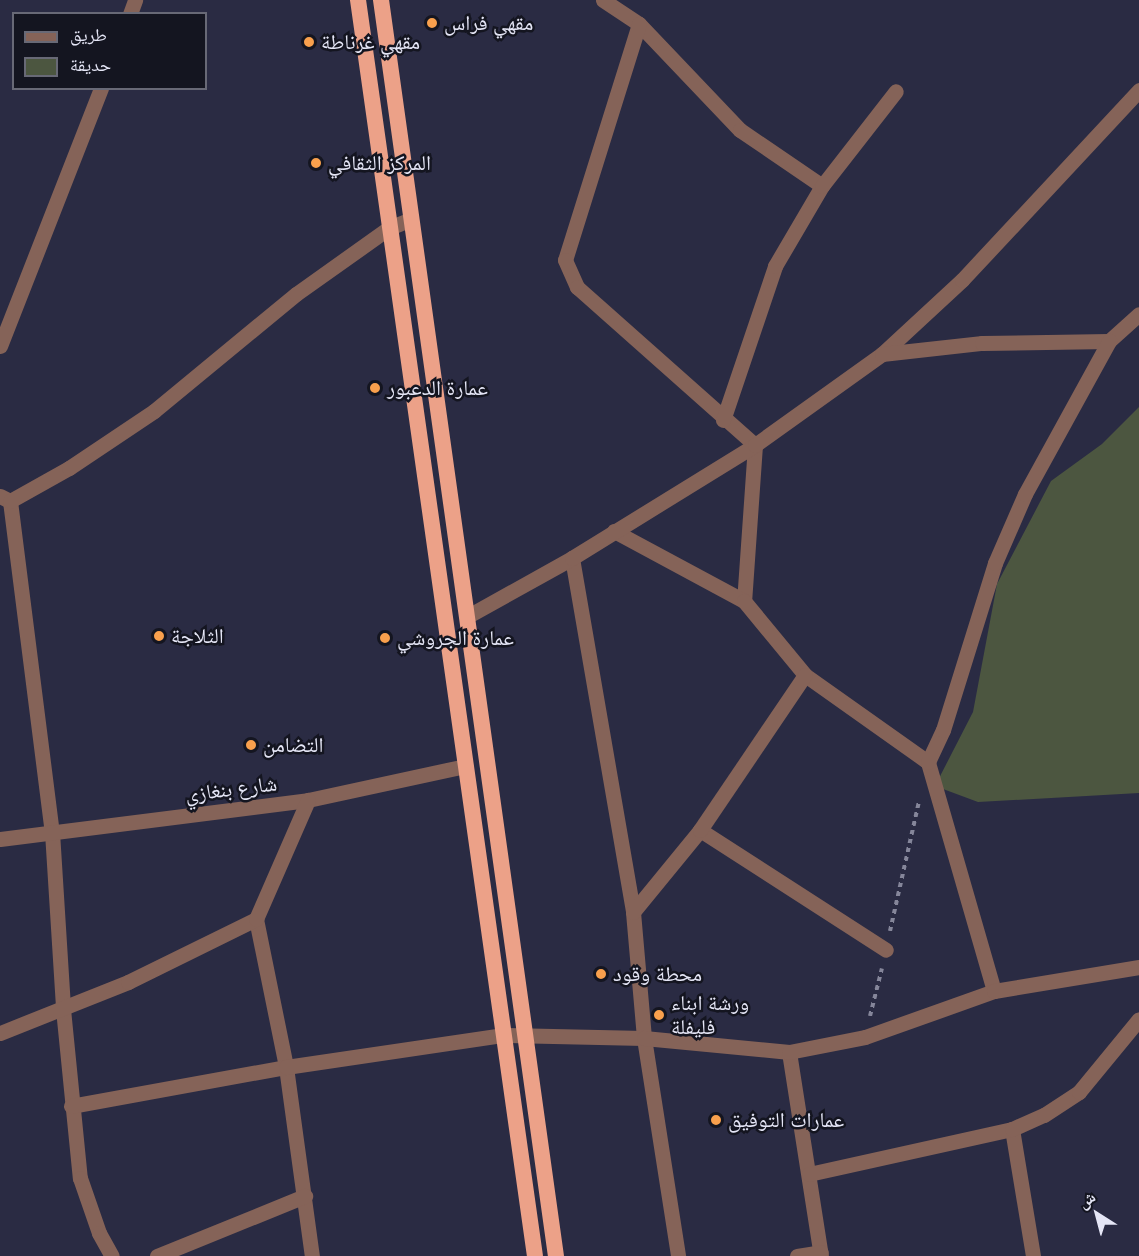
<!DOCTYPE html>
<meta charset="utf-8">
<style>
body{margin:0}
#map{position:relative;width:1139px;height:1256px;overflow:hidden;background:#2a2b43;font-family:Lora,"Noto Naskh Arabic",serif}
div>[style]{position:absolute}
.green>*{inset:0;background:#4c5640}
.path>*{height:4px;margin-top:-2px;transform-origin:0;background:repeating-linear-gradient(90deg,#85869a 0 4.5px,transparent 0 9px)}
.minor>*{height:15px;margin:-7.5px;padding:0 7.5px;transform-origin:7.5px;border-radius:7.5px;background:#856358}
.trunk>*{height:16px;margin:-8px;padding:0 8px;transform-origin:8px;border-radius:8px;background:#eca188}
.dots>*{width:16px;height:16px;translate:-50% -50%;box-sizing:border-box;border:3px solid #141520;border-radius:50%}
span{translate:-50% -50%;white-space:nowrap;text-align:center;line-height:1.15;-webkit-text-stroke:5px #141520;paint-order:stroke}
.poi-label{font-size:21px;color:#e5e6f6}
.left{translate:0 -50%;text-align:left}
.street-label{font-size:21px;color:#e5e6f6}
.legend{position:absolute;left:12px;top:12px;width:195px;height:78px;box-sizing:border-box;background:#141520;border:2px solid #686976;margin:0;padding:8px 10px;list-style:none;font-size:18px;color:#e5e6f6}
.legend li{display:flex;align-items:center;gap:12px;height:30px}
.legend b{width:30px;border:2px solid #686976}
.north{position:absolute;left:1067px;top:1184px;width:60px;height:60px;-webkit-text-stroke:4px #141520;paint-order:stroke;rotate:324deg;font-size:16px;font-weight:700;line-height:24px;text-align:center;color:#e5e6f6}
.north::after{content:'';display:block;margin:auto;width:21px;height:27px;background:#e5e6f6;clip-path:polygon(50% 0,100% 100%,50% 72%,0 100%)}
</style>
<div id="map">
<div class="green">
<div style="clip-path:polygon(1139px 407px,1139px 793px,978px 802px,935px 786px,973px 712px,997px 584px,1051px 481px,1102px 444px)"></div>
</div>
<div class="path">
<div style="left:890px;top:931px;width:133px;rotate:-77.4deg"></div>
<div style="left:870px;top:1016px;width:49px;rotate:-76deg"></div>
</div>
<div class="minor">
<div style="left:603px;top:0;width:43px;rotate:33.7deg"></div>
<div style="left:639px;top:24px;width:146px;rotate:46.4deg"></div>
<div style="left:740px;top:130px;width:99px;rotate:34.3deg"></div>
<div style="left:130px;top:14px;width:15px;rotate:-70deg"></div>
<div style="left:639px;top:24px;width:247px;rotate:107.4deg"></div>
<div style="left:565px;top:260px;width:30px;rotate:66deg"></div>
<div style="left:577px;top:287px;width:238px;rotate:41.6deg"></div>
<div style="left:755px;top:445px;width:156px;rotate:94deg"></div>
<div style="left:0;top:346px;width:277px;rotate:-68.6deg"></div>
<div style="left:882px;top:354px;width:109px;rotate:-42.8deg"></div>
<div style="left:962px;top:280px;width:260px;rotate:-47deg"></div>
<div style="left:723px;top:420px;width:163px;rotate:-71.3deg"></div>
<div style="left:775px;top:266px;width:93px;rotate:-59.6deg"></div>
<div style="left:822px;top:186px;width:120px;rotate:-52.1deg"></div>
<div style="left:0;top:496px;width:11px;rotate:27deg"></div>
<div style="left:10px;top:501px;width:334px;rotate:82.8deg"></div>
<div style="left:52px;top:832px;width:177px;rotate:86.4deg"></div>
<div style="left:63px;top:1009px;width:170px;rotate:84.3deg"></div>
<div style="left:80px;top:1178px;width:58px;rotate:70.9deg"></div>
<div style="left:99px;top:1233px;width:26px;rotate:61deg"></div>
<div style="left:10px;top:501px;width:68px;rotate:-29.2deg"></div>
<div style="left:69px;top:468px;width:102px;rotate:-33.8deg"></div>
<div style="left:154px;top:411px;width:184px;rotate:-39.5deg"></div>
<div style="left:296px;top:294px;width:114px;rotate:-35.4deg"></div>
<div style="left:389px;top:228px;width:22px;rotate:-22deg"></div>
<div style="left:614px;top:531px;width:148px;rotate:28.3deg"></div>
<div style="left:744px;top:601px;width:96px;rotate:50.5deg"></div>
<div style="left:805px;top:675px;width:151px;rotate:35.3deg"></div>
<div style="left:572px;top:558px;width:359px;rotate:80.2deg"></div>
<div style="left:633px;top:912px;width:126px;rotate:85deg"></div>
<div style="left:644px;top:1038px;width:221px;rotate:81.1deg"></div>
<div style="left:468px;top:616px;width:119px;rotate:-29.1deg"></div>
<div style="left:572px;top:558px;width:215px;rotate:-31.7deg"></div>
<div style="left:755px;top:445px;width:156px;rotate:-35.6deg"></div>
<div style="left:882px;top:354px;width:101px;rotate:-6.3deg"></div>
<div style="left:982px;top:343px;width:127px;rotate:-0.9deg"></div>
<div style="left:1109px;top:341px;width:40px;rotate:-42deg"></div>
<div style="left:700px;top:830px;width:221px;rotate:32.8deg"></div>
<div style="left:0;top:839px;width:310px;rotate:-7.2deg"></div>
<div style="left:308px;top:800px;width:161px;rotate:-12.2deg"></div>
<div style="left:633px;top:912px;width:106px;rotate:-50.7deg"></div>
<div style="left:700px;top:830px;width:187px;rotate:-55.9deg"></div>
<div style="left:256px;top:919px;width:151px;rotate:78.5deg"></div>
<div style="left:286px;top:1067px;width:191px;rotate:82.2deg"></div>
<div style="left:994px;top:991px;width:238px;rotate:-106.1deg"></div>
<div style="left:928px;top:762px;width:35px;rotate:-65deg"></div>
<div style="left:943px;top:730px;width:175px;rotate:-72.7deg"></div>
<div style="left:995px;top:563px;width:75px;rotate:-66.5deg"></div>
<div style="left:1025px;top:494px;width:175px;rotate:-61.2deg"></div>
<div style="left:0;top:1033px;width:138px;rotate:-21.7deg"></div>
<div style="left:128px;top:982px;width:143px;rotate:-26.2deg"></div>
<div style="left:256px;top:919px;width:130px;rotate:-66.4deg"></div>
<div style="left:789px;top:1052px;width:206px;rotate:81.1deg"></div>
<div style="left:71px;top:1106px;width:219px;rotate:-10.3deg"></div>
<div style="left:286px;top:1067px;width:220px;rotate:-8.4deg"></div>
<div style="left:504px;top:1035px;width:140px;rotate:1.2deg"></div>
<div style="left:644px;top:1038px;width:146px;rotate:5.5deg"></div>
<div style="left:789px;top:1052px;width:77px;rotate:-11.2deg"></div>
<div style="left:865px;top:1037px;width:137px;rotate:-19.6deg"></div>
<div style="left:994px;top:991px;width:147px;rotate:-9.4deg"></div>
<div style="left:1012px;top:1129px;width:129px;rotate:80.6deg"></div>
<div style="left:809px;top:1174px;width:208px;rotate:-12.5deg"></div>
<div style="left:1012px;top:1129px;width:35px;rotate:-24deg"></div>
<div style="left:1044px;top:1115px;width:42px;rotate:-33.3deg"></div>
<div style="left:1079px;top:1092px;width:94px;rotate:-50.6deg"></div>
<div style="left:157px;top:1256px;width:160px;rotate:-22.1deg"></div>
<div style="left:797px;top:1256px;width:24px;rotate:-9deg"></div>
</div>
<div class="trunk">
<div style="left:358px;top:0;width:1268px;rotate:81.98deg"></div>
<div style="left:381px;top:0;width:1268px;rotate:82.07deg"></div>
</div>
<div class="dots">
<div style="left:432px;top:23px;background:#f9a04d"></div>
<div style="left:309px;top:42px;background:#f9a04d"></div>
<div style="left:316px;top:163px;background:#f9a04d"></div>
<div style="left:375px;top:388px;background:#f9a04d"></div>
<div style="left:159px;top:636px;background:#f9a04d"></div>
<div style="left:385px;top:638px;background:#f9a04d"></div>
<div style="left:251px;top:745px;background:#f9a04d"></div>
<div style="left:601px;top:974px;background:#f9a04d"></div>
<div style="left:659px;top:1015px;background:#f9a04d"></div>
<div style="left:716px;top:1120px;background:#f9a04d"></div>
</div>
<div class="poi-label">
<span class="left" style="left:444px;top:23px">مقهي فراس</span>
<span class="left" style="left:321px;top:42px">مقهي غرناطة</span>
<span class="left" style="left:328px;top:163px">المركز الثقافي</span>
<span class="left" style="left:387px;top:388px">عمارة الدعبور</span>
<span class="left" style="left:171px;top:636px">الثلاجة</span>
<span class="left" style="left:397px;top:638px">عمارة الجروشي</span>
<span class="left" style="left:263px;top:745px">التضامن</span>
<span class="left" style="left:613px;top:974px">محطة وقود</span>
<span class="left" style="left:671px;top:1015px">ورشة ابناء<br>فليفلة</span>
<span class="left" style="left:728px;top:1120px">عمارات التوفيق</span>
</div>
<div class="street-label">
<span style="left:231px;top:789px;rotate:-7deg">شارع بنغازي</span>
</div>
<ul class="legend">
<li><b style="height:8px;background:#856358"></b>طريق</li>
<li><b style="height:16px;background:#4c5640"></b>حديقة</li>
</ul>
<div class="north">ش</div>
</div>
